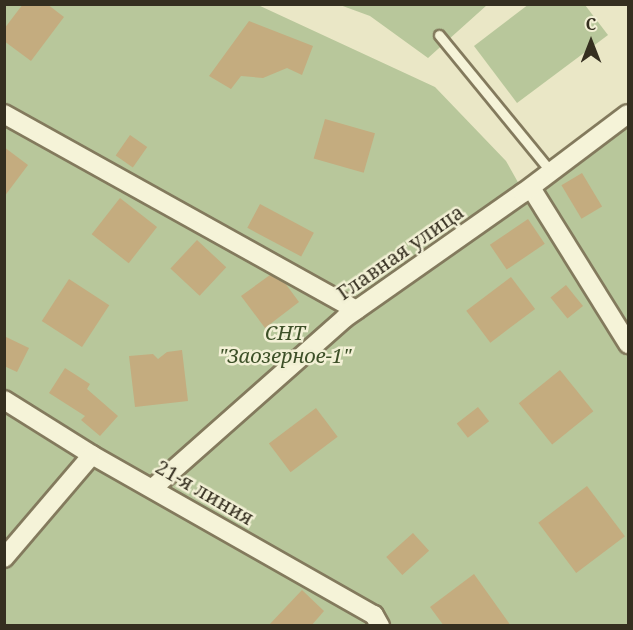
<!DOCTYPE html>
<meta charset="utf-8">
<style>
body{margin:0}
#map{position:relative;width:633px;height:630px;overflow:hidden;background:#eae7c6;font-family:"Noto Serif",serif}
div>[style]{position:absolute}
.green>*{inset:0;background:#b8c79b}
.building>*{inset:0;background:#c4ac7f;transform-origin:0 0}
.roads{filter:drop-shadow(2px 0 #837a5d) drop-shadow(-2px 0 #837a5d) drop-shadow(0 2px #837a5d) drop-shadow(0 -2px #837a5d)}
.service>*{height:9px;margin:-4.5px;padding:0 4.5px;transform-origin:4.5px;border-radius:4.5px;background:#f5f3d8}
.minor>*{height:18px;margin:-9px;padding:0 9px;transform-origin:9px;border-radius:9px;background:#f5f3d8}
span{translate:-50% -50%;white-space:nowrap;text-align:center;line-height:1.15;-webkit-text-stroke:5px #f2f0d5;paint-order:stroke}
.street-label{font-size:20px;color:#352f20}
.park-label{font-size:20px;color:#3d5028;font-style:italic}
.frame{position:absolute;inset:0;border:6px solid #352f20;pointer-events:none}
.north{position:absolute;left:561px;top:12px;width:60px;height:60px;-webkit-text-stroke:4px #f2f0d5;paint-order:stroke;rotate:0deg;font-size:16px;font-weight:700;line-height:24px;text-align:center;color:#352f20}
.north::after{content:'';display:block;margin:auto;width:21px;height:27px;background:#352f20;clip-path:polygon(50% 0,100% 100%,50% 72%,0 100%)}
</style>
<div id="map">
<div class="green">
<div style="clip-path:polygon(529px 4px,585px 5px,608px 35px,517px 103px,474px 46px)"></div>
<div style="clip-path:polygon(4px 5px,258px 5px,435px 87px,506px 161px,524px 193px,628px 114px,628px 625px,5px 625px)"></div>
<div style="clip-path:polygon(340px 5px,487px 5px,428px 58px,370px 16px)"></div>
</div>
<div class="building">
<div style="clip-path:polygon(23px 4px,47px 4px,64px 17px,31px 61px,4px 41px,4px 29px)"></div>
<div style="clip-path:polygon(249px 21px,313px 46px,302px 75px,287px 68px,263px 78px,241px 76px,231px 89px,209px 76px)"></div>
<div style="left:325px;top:119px;width:52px;height:41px;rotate:16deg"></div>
<div style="left:130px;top:135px;width:21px;height:25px;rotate:35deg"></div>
<div style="clip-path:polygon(4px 147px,28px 165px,4px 197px)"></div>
<div style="left:582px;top:173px;width:39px;height:24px;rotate:59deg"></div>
<div style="left:120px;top:198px;width:47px;height:46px;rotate:38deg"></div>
<div style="left:260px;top:204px;width:61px;height:27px;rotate:28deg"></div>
<div style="left:528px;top:219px;width:30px;height:46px;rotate:56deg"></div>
<div style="left:197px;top:240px;width:40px;height:39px;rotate:43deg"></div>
<div style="clip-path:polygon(270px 275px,285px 283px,299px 302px,265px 328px,241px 296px)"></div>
<div style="left:511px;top:277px;width:40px;height:56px;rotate:53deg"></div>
<div style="left:69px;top:279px;width:48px;height:50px;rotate:33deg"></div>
<div style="left:566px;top:285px;width:27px;height:20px;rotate:51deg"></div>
<div style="clip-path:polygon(4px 336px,29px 348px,17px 372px,4px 366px)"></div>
<div style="clip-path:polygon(182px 350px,188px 401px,135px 407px,129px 356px,153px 354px,158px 359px,167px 352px)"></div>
<div style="clip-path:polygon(65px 368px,90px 384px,87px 389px,118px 416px,100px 436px,81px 420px,85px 416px,49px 393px)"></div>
<div style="left:560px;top:370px;width:53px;height:53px;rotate:51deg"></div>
<div style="left:478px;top:407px;width:18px;height:27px;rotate:52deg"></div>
<div style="left:316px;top:408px;width:36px;height:59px;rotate:53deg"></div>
<div style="left:587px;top:486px;width:63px;height:61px;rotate:53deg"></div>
<div style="left:413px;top:533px;width:24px;height:36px;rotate:48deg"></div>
<div style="clip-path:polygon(474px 574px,511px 626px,444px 626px,430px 607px)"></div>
<div style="clip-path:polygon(302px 590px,324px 611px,311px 626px,268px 626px)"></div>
</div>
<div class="roads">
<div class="service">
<div style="left:439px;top:35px;width:177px;rotate:50.7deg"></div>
</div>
<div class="minor">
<div style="left:4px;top:114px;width:403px;rotate:29.1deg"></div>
<div style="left:531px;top:188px;width:184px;rotate:58.1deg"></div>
<div style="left:4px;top:400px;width:104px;rotate:32deg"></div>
<div style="left:92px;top:455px;width:324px;rotate:29.6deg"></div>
<div style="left:374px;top:615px;width:13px;rotate:61deg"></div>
<div style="left:154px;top:487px;width:255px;rotate:-41.5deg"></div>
<div style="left:345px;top:318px;width:218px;rotate:-35.1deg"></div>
<div style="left:523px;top:193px;width:131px;rotate:-37deg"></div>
<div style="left:4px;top:558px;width:135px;rotate:-49.5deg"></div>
</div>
</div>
<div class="street-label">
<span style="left:400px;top:252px;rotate:-35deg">Главная улица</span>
<span style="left:205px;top:492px;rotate:30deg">21-я линия</span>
</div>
<div class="park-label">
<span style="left:285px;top:344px">СНТ<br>"Заозерное-1"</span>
</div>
<div class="frame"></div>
<div class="north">С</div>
</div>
